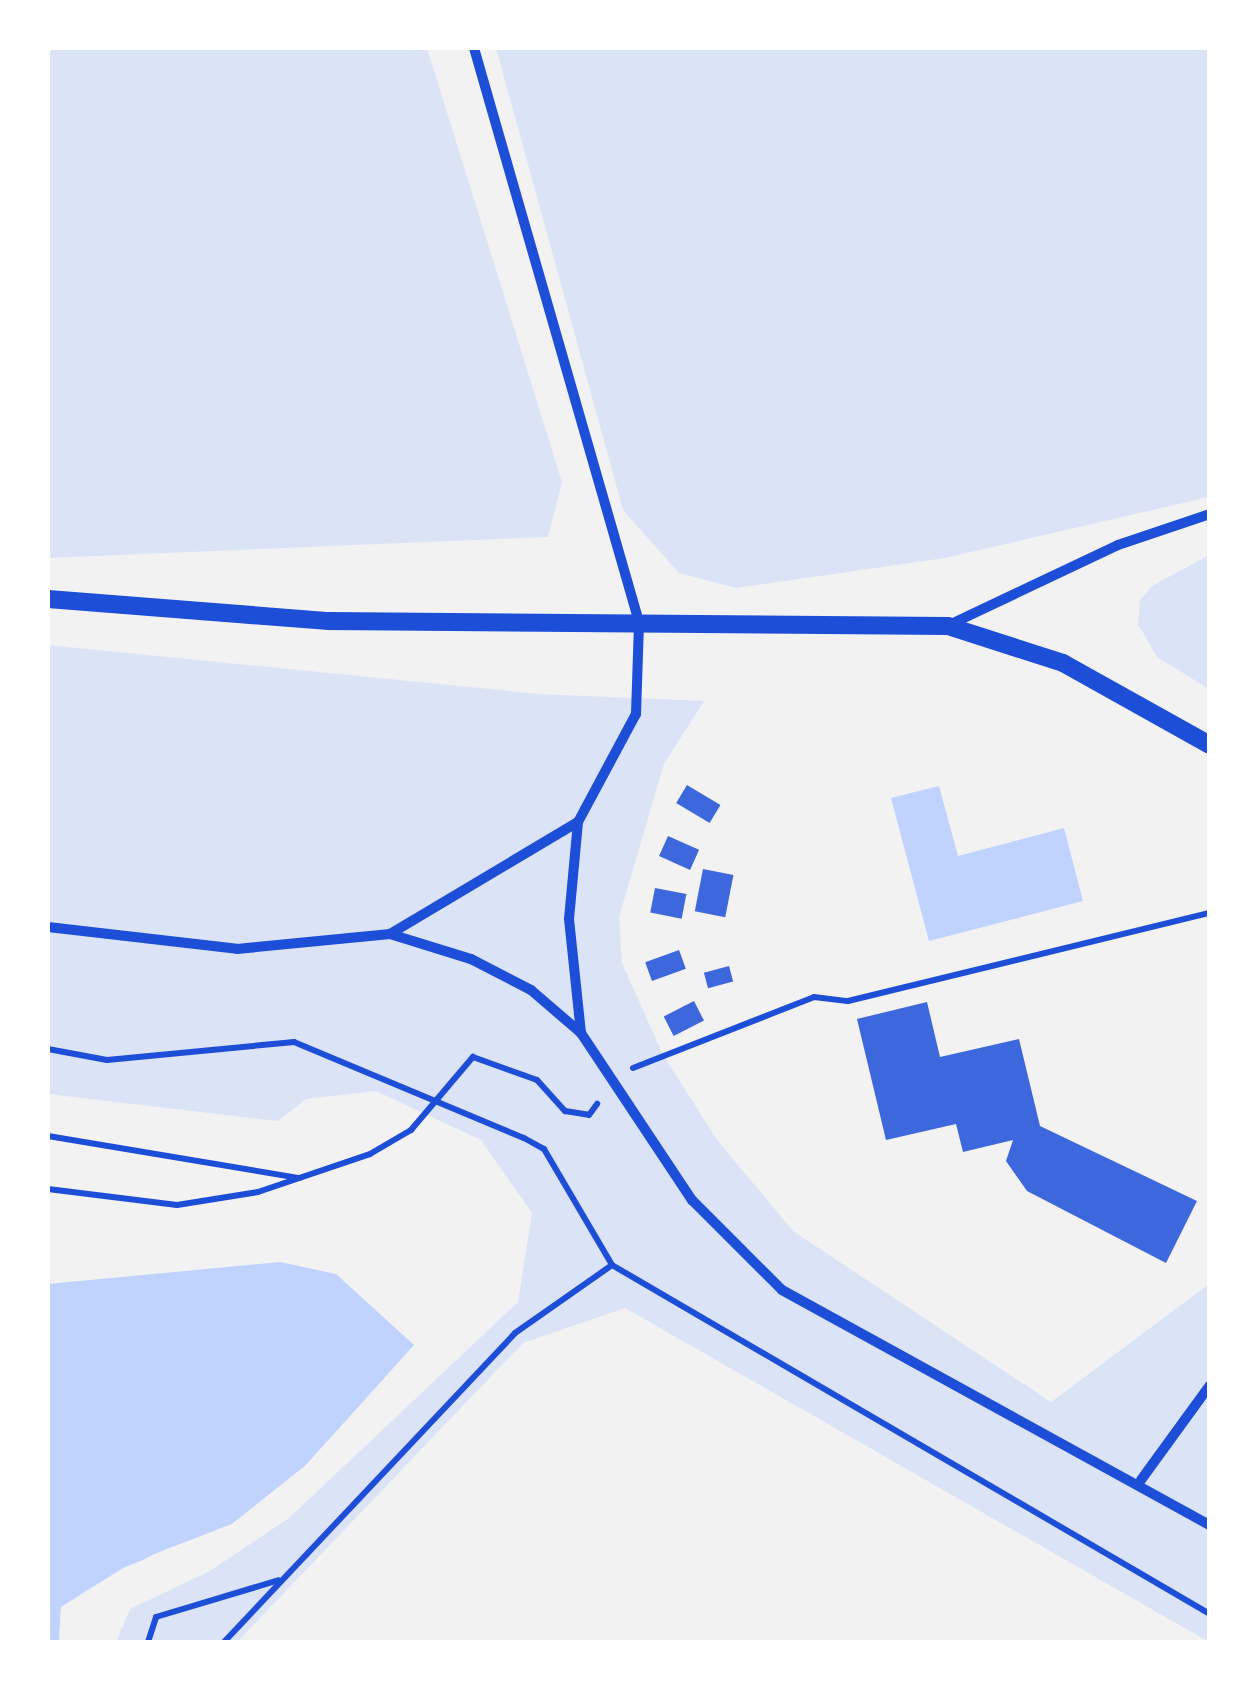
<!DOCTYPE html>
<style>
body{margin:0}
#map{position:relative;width:1257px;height:1690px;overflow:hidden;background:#f2f2f2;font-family:"Space Grotesk",sans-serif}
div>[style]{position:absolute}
.green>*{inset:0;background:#dbe4f7}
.water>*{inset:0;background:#bfd3fe}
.pier>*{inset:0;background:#f2f2f2}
.building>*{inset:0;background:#3d67dc;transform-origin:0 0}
.path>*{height:6px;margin:-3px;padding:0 3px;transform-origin:3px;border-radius:3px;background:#1d4ed8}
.minor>*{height:10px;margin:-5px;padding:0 5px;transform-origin:5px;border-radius:5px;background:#1d4ed8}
.tertiary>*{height:18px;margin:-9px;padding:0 9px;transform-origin:9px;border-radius:9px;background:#1d4ed8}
span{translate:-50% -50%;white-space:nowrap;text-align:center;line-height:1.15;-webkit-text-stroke:10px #fff;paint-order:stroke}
.frame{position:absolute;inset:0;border:50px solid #fff;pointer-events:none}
</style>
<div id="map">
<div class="green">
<div style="clip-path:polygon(48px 48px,427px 48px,562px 482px,548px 537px,48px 558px)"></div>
<div style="clip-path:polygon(496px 48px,1209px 48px,1209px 497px,945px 558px,736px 588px,679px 573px,623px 510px)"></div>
<div style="clip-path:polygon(1209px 555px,1210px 555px,1209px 689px,1157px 657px,1138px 624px,1140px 600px,1152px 586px)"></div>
<div style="clip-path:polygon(48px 645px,539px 694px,704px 701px,664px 764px,619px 917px,622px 963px,662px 1053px,717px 1140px,793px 1231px,1051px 1402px,1209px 1284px,1209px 1642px,625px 1308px,523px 1343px,237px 1642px,116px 1642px,130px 1609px,210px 1571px,289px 1518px,518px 1302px,532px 1213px,481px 1140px,376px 1091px,306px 1099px,278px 1121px,48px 1094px)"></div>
</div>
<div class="water">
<div style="clip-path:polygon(939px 786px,958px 856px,1064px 828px,1083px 901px,929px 941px,891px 798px)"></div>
<div style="clip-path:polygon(280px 1262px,336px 1274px,414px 1345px,305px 1466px,232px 1524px,154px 1554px,61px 1607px,59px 1642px,48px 1642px,48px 1284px)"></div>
</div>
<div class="pier">
<div style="clip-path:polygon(418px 1342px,308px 1470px,234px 1529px,88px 1592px,61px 1617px,59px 1642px,61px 1607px,123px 1568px,232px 1524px,305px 1466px)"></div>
</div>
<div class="building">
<div style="left:687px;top:785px;width:39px;height:21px;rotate:31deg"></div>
<div style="left:668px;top:836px;width:34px;height:22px;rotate:24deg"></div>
<div style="left:703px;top:869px;width:31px;height:43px;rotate:11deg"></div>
<div style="left:655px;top:888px;width:32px;height:25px;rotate:11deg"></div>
<div style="left:679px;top:950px;width:20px;height:36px;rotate:70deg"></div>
<div style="left:729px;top:966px;width:16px;height:26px;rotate:75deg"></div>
<div style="left:694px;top:1001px;width:22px;height:34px;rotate:63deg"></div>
<div style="clip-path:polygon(927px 1002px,940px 1057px,1019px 1039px,1040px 1126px,1197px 1201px,1166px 1263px,1027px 1191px,1006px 1161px,1013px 1140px,963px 1152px,956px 1124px,886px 1140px,857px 1019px)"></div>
</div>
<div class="path">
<div style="left:48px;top:1049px;width:60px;rotate:10.6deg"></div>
<div style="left:107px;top:1060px;width:188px;rotate:-5.5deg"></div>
<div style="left:294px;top:1042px;width:249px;rotate:22.7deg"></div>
<div style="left:524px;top:1138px;width:23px;rotate:29deg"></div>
<div style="left:544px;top:1149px;width:134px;rotate:59.6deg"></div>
<div style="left:612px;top:1265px;width:692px;rotate:30.27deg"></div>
<div style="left:633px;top:1068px;width:194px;rotate:-21.4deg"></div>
<div style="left:814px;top:997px;width:34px;rotate:7deg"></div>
<div style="left:848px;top:1001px;width:373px;rotate:-13.7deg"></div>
<div style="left:48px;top:1136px;width:255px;rotate:9.5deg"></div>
<div style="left:48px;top:1189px;width:130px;rotate:7.1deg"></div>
<div style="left:177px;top:1205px;width:82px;rotate:-9.1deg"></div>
<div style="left:258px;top:1192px;width:118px;rotate:-18.7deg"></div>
<div style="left:370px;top:1154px;width:48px;rotate:-30.3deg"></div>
<div style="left:411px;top:1130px;width:96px;rotate:-49.7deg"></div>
<div style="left:473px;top:1057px;width:68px;rotate:19.8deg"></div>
<div style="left:537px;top:1080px;width:42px;rotate:47.9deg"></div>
<div style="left:565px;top:1111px;width:24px;rotate:9deg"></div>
<div style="left:589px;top:1115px;width:14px;rotate:-54deg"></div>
<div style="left:148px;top:1642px;width:26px;rotate:-72deg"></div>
<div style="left:156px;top:1617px;width:128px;rotate:-16.7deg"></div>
<div style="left:224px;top:1642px;width:424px;rotate:-46.7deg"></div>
<div style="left:515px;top:1333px;width:118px;rotate:-35deg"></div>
</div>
<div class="minor">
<div style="left:949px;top:625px;width:187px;rotate:-25.3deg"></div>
<div style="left:1118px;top:545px;width:97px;rotate:-18.6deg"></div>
<div style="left:578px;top:822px;width:97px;rotate:95.3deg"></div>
<div style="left:569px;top:919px;width:115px;rotate:84deg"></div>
<div style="left:48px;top:927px;width:190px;rotate:6.6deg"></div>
<div style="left:237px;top:949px;width:154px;rotate:-5.6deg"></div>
<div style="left:390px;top:934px;width:85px;rotate:17.2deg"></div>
<div style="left:471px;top:959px;width:68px;rotate:27.3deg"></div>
<div style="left:531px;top:990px;width:66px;rotate:40.7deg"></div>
<div style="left:581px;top:1033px;width:201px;rotate:56.4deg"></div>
<div style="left:692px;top:1200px;width:127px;rotate:45deg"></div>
<div style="left:782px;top:1290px;width:488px;rotate:28.8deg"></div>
<div style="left:390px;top:934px;width:219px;rotate:-30.8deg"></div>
<div style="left:578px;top:822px;width:123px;rotate:-61.8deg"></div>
<div style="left:636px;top:714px;width:92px;rotate:-88.1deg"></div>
<div style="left:639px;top:622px;width:597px;rotate:-106.04deg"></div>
<div style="left:1141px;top:1480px;width:117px;rotate:-54deg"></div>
</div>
<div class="tertiary">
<div style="left:48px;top:599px;width:282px;rotate:4.5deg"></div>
<div style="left:329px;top:621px;width:619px;rotate:0.46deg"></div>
<div style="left:948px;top:626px;width:121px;rotate:17.8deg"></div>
<div style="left:1063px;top:663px;width:168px;rotate:29.2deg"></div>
</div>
<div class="frame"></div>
</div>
